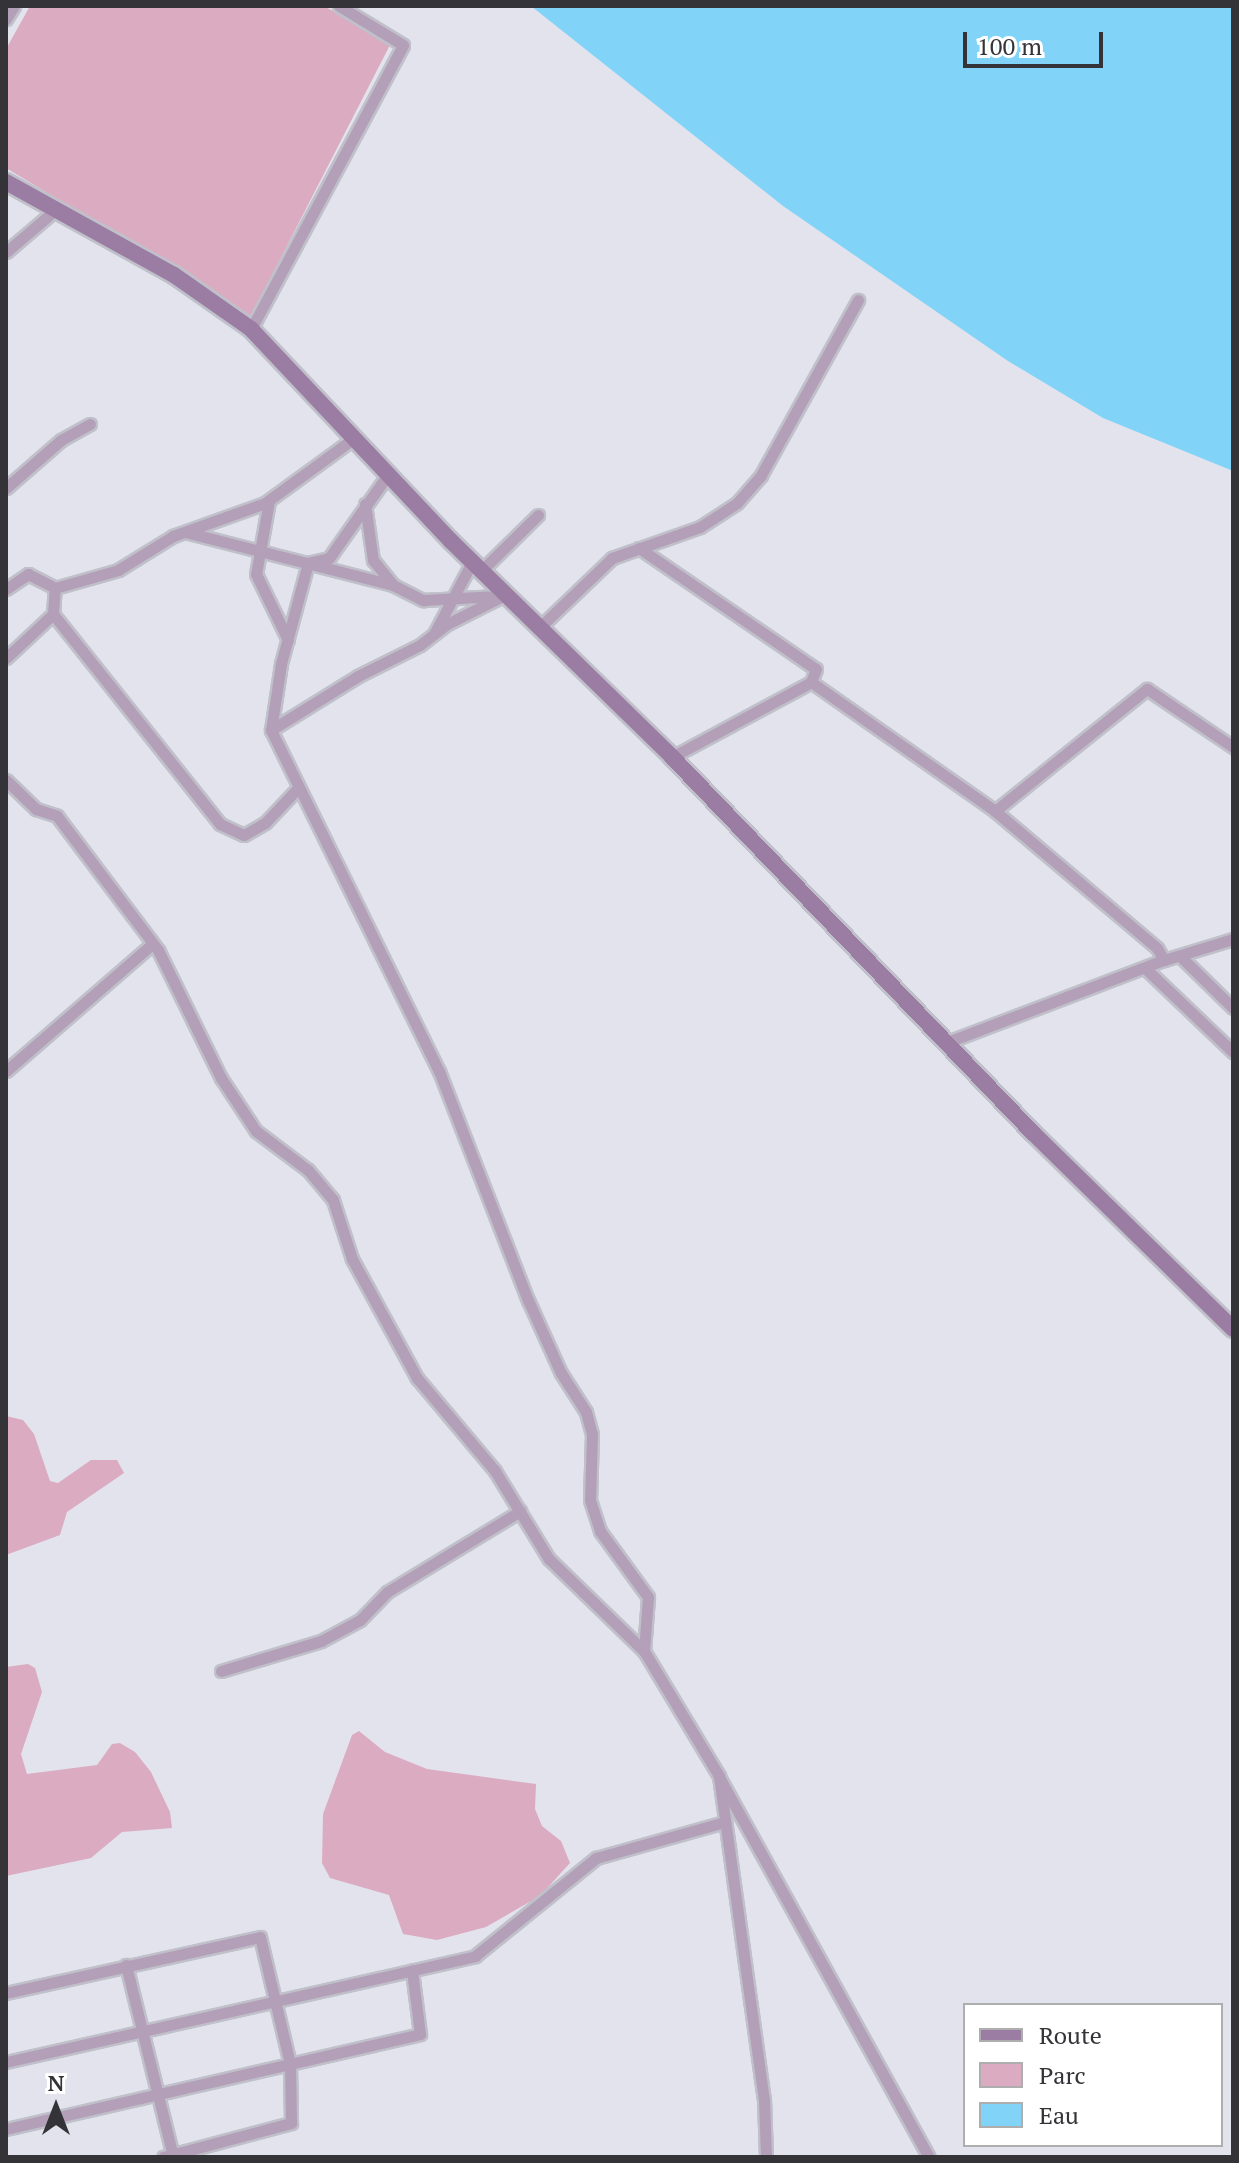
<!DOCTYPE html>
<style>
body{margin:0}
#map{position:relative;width:1239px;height:2163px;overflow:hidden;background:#e3e3ee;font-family:"PT Serif",serif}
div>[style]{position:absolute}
.green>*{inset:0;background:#dbacc1}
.water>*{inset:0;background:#81d4f8}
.roads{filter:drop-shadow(2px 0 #c0c0ca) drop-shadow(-2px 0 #c0c0ca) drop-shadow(0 2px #c0c0ca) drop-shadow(0 -2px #c0c0ca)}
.street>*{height:11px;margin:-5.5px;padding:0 5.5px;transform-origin:5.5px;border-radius:5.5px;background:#b49fb9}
.secondary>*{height:16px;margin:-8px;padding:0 8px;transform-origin:8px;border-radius:8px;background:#9b7da3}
span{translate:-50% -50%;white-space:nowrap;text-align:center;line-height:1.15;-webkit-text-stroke:6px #fff;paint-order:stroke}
.frame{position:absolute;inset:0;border:8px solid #343438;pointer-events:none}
.legend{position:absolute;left:963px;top:2003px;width:260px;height:144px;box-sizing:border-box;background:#fff;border:2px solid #aeaeaf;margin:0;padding:10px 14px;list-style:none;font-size:24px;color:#343438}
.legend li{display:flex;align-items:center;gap:16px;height:40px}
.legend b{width:40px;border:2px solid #aeaeaf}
.north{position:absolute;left:16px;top:2067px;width:80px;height:80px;-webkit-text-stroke:6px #fff;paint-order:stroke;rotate:0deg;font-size:22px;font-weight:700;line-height:32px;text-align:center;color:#343438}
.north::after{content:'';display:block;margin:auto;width:28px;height:36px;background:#343438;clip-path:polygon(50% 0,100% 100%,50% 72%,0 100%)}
.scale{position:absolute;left:963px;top:32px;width:140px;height:36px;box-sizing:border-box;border:4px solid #343438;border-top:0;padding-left:10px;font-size:24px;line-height:28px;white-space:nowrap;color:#343438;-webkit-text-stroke:6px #fff;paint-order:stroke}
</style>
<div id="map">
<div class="green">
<div style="clip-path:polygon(30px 6px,324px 6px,391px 43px,251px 316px,6px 168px,6px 49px)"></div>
<div style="clip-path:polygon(6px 1416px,23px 1420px,34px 1434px,50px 1481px,58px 1483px,91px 1460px,117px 1460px,124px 1473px,67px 1512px,60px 1535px,6px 1555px)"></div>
<div style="clip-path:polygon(28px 1664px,35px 1668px,42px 1692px,21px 1754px,27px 1774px,97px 1765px,112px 1744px,120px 1743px,135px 1752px,151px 1772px,170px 1812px,172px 1828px,122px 1832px,91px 1858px,6px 1876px,6px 1667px)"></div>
<div style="clip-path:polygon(359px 1731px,385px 1752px,427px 1769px,536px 1784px,535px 1809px,542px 1826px,561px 1841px,570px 1863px,540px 1896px,486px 1927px,437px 1940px,403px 1934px,389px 1895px,330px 1878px,322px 1863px,323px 1814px,352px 1735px)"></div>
</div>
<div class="water">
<div style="clip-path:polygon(531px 6px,1233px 6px,1233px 471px,1103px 418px,1008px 361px,783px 206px)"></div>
</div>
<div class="roads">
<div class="street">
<div style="left:6px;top:19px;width:15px;rotate:-58deg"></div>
<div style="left:6px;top:252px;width:63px;rotate:-40.5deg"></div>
<div style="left:251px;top:329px;width:322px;rotate:-61.8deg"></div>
<div style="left:403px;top:45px;width:75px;rotate:-148.6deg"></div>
<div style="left:389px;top:473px;width:104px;rotate:125.2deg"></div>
<div style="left:329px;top:558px;width:22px;rotate:167deg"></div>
<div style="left:308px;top:563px;width:105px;rotate:105deg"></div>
<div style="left:281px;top:664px;width:67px;rotate:98.6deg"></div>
<div style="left:271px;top:730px;width:380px;rotate:63.8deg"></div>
<div style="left:439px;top:1071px;width:246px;rotate:68.8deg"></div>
<div style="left:528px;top:1300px;width:80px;rotate:65.7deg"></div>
<div style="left:561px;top:1373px;width:46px;rotate:57.3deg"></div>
<div style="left:586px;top:1412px;width:23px;rotate:75deg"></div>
<div style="left:592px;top:1434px;width:66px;rotate:91.7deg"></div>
<div style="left:590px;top:1500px;width:33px;rotate:72deg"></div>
<div style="left:600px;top:1531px;width:82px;rotate:54deg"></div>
<div style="left:648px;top:1597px;width:54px;rotate:94.2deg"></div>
<div style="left:6px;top:488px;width:73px;rotate:-41.1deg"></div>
<div style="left:61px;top:440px;width:33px;rotate:-29deg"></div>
<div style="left:269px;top:501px;width:74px;rotate:100.1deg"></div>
<div style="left:256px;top:574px;width:73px;rotate:64.1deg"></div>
<div style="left:365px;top:504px;width:57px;rotate:81.9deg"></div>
<div style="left:373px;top:560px;width:32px;rotate:51deg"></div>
<div style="left:393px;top:585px;width:34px;rotate:27deg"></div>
<div style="left:423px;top:600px;width:74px;rotate:-3.1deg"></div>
<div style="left:189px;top:533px;width:211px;rotate:14.3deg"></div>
<div style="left:639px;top:548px;width:214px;rotate:34.4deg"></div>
<div style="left:816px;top:669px;width:14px;rotate:111deg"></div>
<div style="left:481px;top:571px;width:80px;rotate:-44.5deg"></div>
<div style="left:6px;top:589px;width:27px;rotate:-34deg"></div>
<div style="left:28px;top:574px;width:30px;rotate:27deg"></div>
<div style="left:53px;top:614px;width:268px;rotate:51.5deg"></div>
<div style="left:220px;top:824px;width:26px;rotate:25deg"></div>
<div style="left:244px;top:835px;width:24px;rotate:-30deg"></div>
<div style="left:265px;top:823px;width:47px;rotate:-46.7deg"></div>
<div style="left:538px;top:629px;width:103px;rotate:-43.8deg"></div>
<div style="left:612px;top:558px;width:93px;rotate:-19.4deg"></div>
<div style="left:700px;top:527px;width:44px;rotate:-33deg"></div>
<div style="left:737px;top:503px;width:37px;rotate:-49deg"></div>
<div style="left:761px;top:475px;width:200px;rotate:-61deg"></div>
<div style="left:435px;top:632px;width:79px;rotate:-62.1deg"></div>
<div style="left:6px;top:658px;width:64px;rotate:-43.1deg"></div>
<div style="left:53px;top:614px;width:26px;rotate:-86deg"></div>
<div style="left:55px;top:588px;width:66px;rotate:-15.9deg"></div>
<div style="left:118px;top:570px;width:65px;rotate:-31.7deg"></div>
<div style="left:173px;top:536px;width:98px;rotate:-19.7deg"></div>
<div style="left:265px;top:503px;width:110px;rotate:-36.1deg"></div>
<div style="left:271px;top:730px;width:102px;rotate:-31.8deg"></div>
<div style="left:358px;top:676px;width:69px;rotate:-26.6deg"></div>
<div style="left:420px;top:645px;width:34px;rotate:-38deg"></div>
<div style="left:447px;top:624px;width:65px;rotate:-26.6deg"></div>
<div style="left:672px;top:757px;width:158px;rotate:-28.3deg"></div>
<div style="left:811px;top:682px;width:225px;rotate:35deg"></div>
<div style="left:995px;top:811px;width:212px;rotate:40.2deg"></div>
<div style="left:1157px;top:948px;width:14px;rotate:60deg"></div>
<div style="left:6px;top:780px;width:42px;rotate:44deg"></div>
<div style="left:36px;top:809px;width:22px;rotate:18deg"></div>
<div style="left:57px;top:816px;width:168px;rotate:53deg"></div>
<div style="left:158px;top:950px;width:143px;rotate:63.8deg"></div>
<div style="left:221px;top:1078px;width:64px;rotate:56.6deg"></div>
<div style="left:256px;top:1131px;width:65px;rotate:36.9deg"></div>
<div style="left:308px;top:1170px;width:39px;rotate:50deg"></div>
<div style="left:333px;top:1200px;width:62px;rotate:72.1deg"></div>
<div style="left:352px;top:1259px;width:136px;rotate:61.4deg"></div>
<div style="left:417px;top:1378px;width:121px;rotate:50deg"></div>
<div style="left:495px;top:1471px;width:103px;rotate:58.5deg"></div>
<div style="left:549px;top:1559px;width:132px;rotate:44.1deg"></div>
<div style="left:644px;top:1651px;width:146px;rotate:59deg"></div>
<div style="left:719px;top:1776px;width:326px;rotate:82.1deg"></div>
<div style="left:764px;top:2099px;width:58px;rotate:88deg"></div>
<div style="left:995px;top:811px;width:195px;rotate:-38.8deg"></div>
<div style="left:1147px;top:689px;width:104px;rotate:34deg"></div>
<div style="left:1180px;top:956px;width:74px;rotate:44.5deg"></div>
<div style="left:1145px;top:968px;width:122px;rotate:43.7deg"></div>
<div style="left:945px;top:1043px;width:234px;rotate:-20.8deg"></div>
<div style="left:1164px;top:960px;width:72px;rotate:-16.9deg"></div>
<div style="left:6px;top:1071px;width:192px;rotate:-41deg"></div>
<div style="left:221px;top:1671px;width:104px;rotate:-16.7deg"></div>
<div style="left:321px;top:1641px;width:44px;rotate:-28.3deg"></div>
<div style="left:360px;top:1620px;width:39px;rotate:-46deg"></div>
<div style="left:387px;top:1592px;width:156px;rotate:-31.3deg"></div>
<div style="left:719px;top:1777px;width:434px;rotate:61.1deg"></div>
<div style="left:126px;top:1965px;width:198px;rotate:76.2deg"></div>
<div style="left:6px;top:1993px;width:260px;rotate:-12.4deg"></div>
<div style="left:260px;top:1937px;width:130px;rotate:76.7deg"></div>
<div style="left:290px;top:2064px;width:59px;rotate:89deg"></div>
<div style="left:291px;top:2123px;width:132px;rotate:165.1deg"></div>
<div style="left:6px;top:2062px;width:481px;rotate:-12.7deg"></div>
<div style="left:475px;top:1956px;width:156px;rotate:-39deg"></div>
<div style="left:596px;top:1858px;width:130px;rotate:-15.6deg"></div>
<div style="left:6px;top:2129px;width:425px;rotate:-12.9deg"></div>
<div style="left:420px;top:2034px;width:64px;rotate:-97.2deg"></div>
</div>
<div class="secondary">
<div style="left:6px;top:182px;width:192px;rotate:29deg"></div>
<div style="left:174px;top:275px;width:94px;rotate:35deg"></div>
<div style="left:251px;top:329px;width:291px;rotate:46.7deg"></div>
<div style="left:451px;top:541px;width:309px;rotate:44.3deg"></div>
<div style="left:672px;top:757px;width:521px;rotate:46.17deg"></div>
<div style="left:1033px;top:1133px;width:280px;rotate:44.4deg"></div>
</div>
</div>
<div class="frame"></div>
<ul class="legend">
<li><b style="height:10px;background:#9b7da3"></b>Route</li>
<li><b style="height:22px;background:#dbacc1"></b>Parc</li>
<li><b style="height:22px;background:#81d4f8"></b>Eau</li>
</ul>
<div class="north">N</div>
<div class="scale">100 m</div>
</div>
